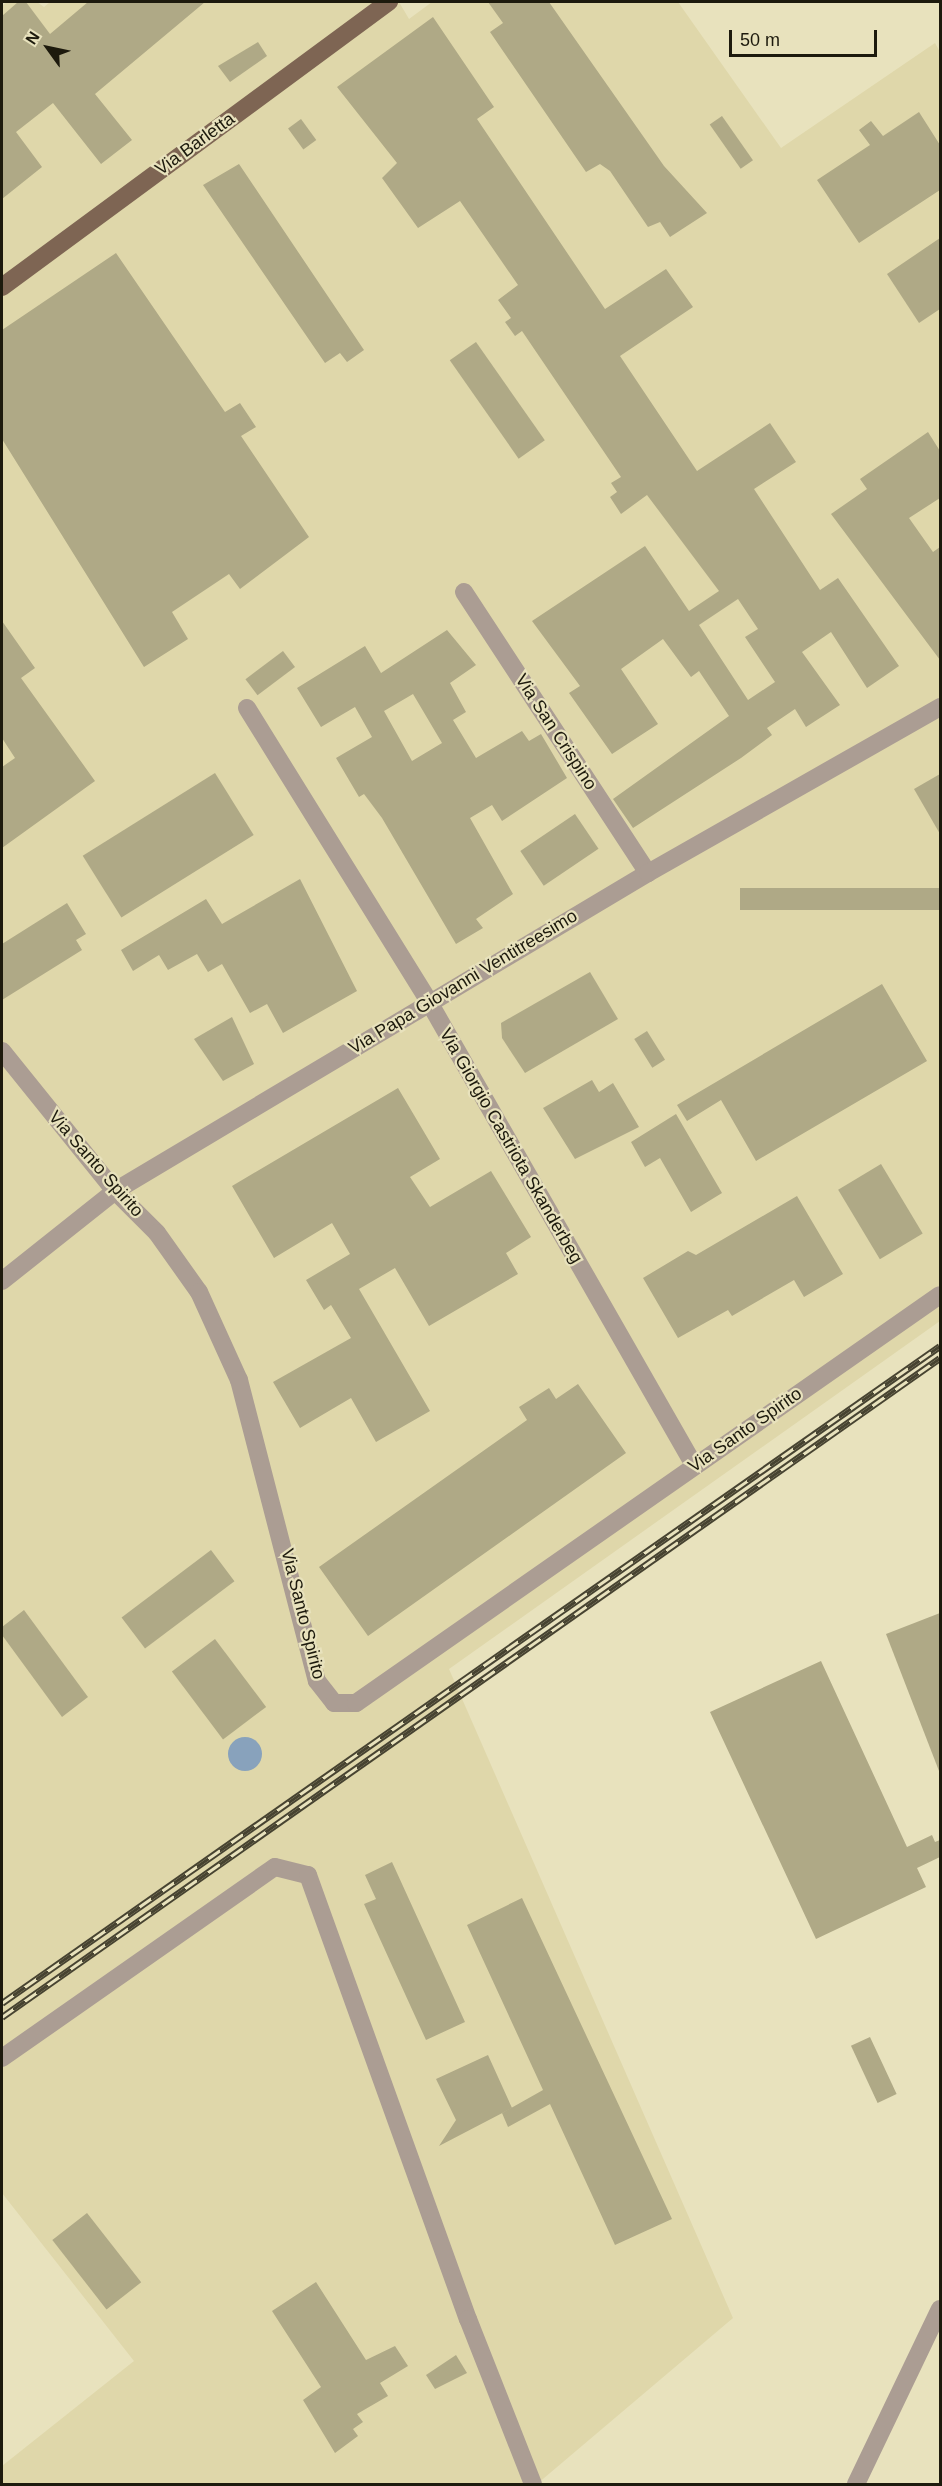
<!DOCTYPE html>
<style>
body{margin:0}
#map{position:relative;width:942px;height:2486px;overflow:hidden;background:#e8e2bd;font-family:Arial,sans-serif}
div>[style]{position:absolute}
.built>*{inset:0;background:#dfd7aa}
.water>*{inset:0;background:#88a2bc}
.round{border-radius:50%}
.building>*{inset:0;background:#afa986;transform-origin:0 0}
.minor>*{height:18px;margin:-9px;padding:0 9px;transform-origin:9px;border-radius:9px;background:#ab9d93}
.major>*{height:18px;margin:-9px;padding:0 9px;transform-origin:9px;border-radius:9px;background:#7e6553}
.rail>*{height:7px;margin-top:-3.5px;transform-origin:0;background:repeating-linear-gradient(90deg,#e8e2bd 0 14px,#474331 0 28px);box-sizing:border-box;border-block:2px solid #474331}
span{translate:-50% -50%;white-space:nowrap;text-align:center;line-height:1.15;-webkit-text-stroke:4.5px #e8e2bd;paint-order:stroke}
.street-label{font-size:18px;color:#1d1a0d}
.frame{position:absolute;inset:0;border:3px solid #1d1a0d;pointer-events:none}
.north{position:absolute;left:18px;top:18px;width:60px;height:60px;-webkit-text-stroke:4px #e8e2bd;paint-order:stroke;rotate:303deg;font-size:16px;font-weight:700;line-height:24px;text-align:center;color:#1d1a0d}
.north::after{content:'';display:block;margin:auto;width:21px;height:27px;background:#1d1a0d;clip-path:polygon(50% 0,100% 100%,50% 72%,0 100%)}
.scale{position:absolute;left:729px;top:30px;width:148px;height:27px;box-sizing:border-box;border:3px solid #1d1a0d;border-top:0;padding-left:8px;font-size:18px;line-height:21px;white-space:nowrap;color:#1d1a0d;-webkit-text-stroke:4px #e8e2bd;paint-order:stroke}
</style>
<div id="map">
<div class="built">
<div style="clip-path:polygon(7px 2px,37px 2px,44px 7px,50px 2px,399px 2px,409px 19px,432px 2px,678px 2px,781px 148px,935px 43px,940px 52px,940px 1321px,449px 1669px,733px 2318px,537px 2484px,2px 2484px,2px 2466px,134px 2361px,2px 2193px,2px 6px)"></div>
</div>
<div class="water">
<div class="round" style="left:228px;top:1737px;width:34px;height:34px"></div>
</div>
<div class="building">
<div style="clip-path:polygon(18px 2px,26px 2px,50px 34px,88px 2px,205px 2px,95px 94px,132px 140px,101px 164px,53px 103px,16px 132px,42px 167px,2px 199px,2px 16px)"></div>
<div style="clip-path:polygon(488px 2px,549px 2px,664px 166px,707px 213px,670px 237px,660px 222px,648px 227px,610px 171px,600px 164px,586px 172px,490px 32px,503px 23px)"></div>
<div style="clip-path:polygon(evenodd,433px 17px,494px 107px,477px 119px,605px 309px,666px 269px,693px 307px,620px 356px,697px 471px,770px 423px,796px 462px,754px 489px,820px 590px,838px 578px,899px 666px,867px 688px,831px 632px,802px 652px,840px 705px,806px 727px,795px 709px,767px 728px,772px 735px,741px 758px,633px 828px,613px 799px,729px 716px,699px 671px,691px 677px,663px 639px,621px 669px,658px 724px,612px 754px,569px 693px,580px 686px,532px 621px,645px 546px,689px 611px,719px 591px,647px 495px,621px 514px,610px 497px,617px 492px,611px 483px,621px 477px,522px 331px,515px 336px,505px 322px,511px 318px,498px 300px,518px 285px,460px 201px,418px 228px,382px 178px,397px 163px,337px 87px,433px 17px,738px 599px,758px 629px,745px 637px,775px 682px,748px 700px,699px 625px,738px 599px)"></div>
<div style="clip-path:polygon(258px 42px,267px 56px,230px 82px,218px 66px)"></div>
<div style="clip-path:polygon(919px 112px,940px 145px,940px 190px,859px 243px,817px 180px,870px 145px,859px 130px,871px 121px,883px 136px)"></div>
<div style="left:722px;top:116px;width:54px;height:15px;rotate:55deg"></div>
<div style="left:301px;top:119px;width:26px;height:16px;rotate:54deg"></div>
<div style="clip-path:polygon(239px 164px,364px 350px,347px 362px,340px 353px,325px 363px,203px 185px)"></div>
<div style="clip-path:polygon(940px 238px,940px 309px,919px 323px,887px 274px)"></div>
<div style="clip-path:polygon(116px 253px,225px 412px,240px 403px,256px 427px,241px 436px,309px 537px,240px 589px,229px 574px,172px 612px,188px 639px,144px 667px,2px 439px,2px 330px)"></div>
<div style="left:476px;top:342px;width:120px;height:32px;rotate:55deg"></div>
<div style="clip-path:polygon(928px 432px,940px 451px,940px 498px,909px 518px,933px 552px,940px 547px,940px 660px,831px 514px,867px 489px,860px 479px)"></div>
<div style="clip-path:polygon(2px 621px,35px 668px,21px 678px,95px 781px,2px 848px,2px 767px,15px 758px,2px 738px)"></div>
<div style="clip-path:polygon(evenodd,447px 630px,476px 665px,450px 683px,466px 712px,453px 720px,476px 758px,522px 731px,529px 741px,541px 734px,567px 778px,502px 821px,492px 805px,470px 818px,513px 894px,476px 919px,483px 928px,456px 944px,382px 818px,364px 794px,359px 797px,336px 758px,372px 737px,355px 707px,321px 727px,297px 688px,365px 646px,381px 673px,447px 630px,413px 694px,442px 743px,412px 761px,384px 711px,413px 694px)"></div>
<div style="left:283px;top:651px;width:20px;height:47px;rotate:53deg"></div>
<div style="left:215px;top:773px;width:73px;height:156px;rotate:58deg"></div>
<div style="clip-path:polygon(940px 774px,940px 834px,914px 789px)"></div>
<div style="left:575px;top:814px;width:42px;height:66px;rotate:56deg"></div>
<div style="clip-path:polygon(300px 879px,357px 991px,283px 1033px,267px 1004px,250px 1013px,222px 964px,208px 972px,197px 954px,168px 970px,159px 955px,133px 971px,121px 950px,206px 899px,222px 924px)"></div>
<div style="left:940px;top:888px;width:22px;height:200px;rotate:90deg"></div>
<div style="clip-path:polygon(67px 903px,86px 934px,76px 940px,82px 950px,2px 1000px,2px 944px)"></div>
<div style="clip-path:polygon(590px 972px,618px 1019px,525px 1073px,502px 1038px,501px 1023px)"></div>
<div style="clip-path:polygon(882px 984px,927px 1061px,756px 1161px,721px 1100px,687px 1121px,677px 1105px)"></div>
<div style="clip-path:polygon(232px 1017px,254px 1064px,223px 1081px,194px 1039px)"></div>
<div style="left:647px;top:1031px;width:34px;height:15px;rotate:58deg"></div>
<div style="clip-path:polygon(592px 1080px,599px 1092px,613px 1083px,639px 1127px,575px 1159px,543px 1108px)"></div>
<div style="clip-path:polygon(398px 1088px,440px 1159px,410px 1177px,430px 1207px,491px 1171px,531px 1237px,506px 1253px,518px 1274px,429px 1326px,395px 1268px,359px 1289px,430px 1411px,376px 1442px,351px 1398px,300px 1428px,273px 1382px,351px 1338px,331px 1305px,324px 1310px,306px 1280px,350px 1254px,332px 1223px,274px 1258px,232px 1186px)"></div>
<div style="clip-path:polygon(676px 1114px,722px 1193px,691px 1212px,660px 1158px,645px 1167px,631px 1142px)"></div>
<div style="left:881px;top:1164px;width:81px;height:50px;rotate:59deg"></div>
<div style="clip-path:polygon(797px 1196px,843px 1274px,804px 1297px,794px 1280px,732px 1316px,728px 1310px,678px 1338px,643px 1278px,688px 1251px,696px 1255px)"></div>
<div style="clip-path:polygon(578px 1384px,626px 1453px,368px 1636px,319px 1567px,527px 1420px,519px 1407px,549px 1388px,556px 1399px)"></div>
<div style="left:211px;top:1550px;width:39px;height:112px;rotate:53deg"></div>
<div style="clip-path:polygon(24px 1610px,88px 1697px,62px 1717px,2px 1635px,2px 1627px)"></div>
<div style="clip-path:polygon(940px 1613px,940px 1771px,939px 1771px,886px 1634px)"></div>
<div style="left:215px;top:1639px;width:85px;height:54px;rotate:53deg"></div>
<div style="clip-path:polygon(821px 1661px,907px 1847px,932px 1835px,935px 1842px,940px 1840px,940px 1857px,917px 1868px,926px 1887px,816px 1939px,710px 1712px)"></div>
<div style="clip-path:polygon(392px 1862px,465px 2022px,426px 2040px,364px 1904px,376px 1899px,365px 1875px)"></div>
<div style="clip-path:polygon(522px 1898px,672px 2219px,615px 2245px,550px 2104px,508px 2127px,502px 2113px,543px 2090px,467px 1925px)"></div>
<div style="left:870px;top:2037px;width:63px;height:21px;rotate:65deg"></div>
<div style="clip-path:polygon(488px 2055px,512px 2108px,439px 2146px,456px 2120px,436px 2079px)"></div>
<div style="left:87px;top:2213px;width:88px;height:44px;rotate:52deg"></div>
<div style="clip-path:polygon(316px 2282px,366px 2360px,395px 2346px,408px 2366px,380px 2383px,388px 2396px,357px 2414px,363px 2422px,353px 2429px,358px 2436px,335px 2453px,303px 2400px,321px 2387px,272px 2311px)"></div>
<div style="clip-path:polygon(456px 2355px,467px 2373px,435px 2389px,426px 2375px)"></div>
</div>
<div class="minor">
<div style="left:464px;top:592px;width:336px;rotate:56.8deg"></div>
<div style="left:247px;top:708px;width:346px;rotate:58.2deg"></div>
<div style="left:429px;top:1002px;width:533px;rotate:60.22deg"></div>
<div style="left:2px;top:1051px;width:180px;rotate:51.1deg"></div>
<div style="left:115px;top:1191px;width:59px;rotate:45deg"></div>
<div style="left:157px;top:1233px;width:72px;rotate:54.6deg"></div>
<div style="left:199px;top:1292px;width:97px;rotate:65.6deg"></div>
<div style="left:239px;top:1380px;width:311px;rotate:75.5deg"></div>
<div style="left:317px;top:1681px;width:28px;rotate:52deg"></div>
<div style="left:334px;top:1703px;width:22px"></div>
<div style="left:356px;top:1703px;width:712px;rotate:-34.94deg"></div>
<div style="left:2px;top:1281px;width:144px;rotate:-38.5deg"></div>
<div style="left:115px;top:1191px;width:621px;rotate:-30.82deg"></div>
<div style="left:648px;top:873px;width:336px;rotate:-29.6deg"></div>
<div style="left:2px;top:2058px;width:333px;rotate:-35deg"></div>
<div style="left:275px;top:1867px;width:34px;rotate:14deg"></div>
<div style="left:308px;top:1875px;width:472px;rotate:70.2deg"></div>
<div style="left:468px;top:2319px;width:177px;rotate:68.5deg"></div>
<div style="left:856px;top:2484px;width:194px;rotate:-64.4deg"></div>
</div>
<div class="major">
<div style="left:2px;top:287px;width:481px;rotate:-36.4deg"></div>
</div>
<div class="rail">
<div style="left:2px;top:2003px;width:1145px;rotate:-35.01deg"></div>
<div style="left:2px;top:2017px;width:1146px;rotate:-35.09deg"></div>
</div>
<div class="street-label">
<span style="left:195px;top:144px;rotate:-36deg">Via Barletta</span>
<span style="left:556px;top:732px;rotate:57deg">Via San Crispino</span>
<span style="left:463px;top:982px;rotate:-31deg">Via Papa Giovanni Ventitreesimo</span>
<span style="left:511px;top:1146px;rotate:60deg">Via Giorgio Castriota Skanderbeg</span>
<span style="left:96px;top:1164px;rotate:49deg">Via Santo Spirito</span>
<span style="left:745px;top:1430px;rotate:-35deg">Via Santo Spirito</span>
<span style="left:303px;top:1614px;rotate:76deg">Via Santo Spirito</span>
</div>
<div class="frame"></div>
<div class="north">N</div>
<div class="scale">50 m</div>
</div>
